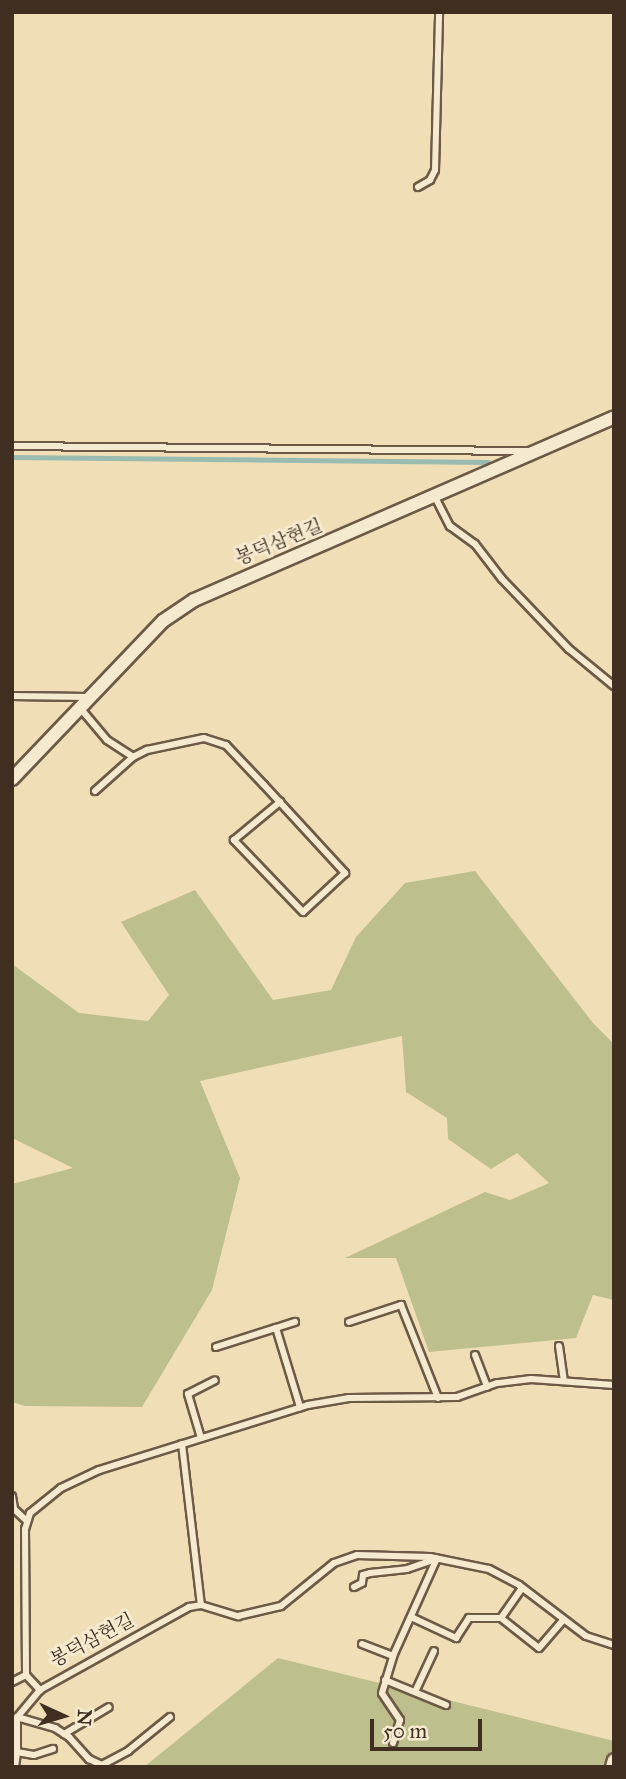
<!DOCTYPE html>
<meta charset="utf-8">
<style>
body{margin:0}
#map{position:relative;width:626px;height:1779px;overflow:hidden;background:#f0deb7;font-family:"IM FELL Great Primer","Noto Serif KR",serif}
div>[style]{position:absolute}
.green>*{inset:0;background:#bdc08c}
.stream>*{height:4.5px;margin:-2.25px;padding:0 2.25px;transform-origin:2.25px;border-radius:2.25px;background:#9abcb0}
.roads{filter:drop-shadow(2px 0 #6c5a46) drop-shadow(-2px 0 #6c5a46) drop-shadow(0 2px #6c5a46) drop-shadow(0 -2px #6c5a46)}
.lane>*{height:6px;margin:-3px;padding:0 3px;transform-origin:3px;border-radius:3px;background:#f5ead0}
.street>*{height:12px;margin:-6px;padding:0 6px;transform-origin:6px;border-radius:6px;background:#f5ead0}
span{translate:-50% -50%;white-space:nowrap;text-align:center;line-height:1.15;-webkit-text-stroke:6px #f5ead0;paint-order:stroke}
.street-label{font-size:19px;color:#402e20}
.frame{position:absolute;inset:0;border:14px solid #402e20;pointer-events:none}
.north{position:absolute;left:28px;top:1681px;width:70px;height:70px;-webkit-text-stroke:5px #f5ead0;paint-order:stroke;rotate:94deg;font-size:19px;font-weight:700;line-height:28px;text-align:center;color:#402e20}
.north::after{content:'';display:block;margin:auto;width:24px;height:32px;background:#402e20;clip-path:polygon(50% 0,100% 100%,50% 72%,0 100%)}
.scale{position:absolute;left:370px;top:1719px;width:112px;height:32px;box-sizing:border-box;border:4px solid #402e20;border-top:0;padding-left:9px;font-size:21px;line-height:24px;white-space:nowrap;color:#402e20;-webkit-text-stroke:5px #f5ead0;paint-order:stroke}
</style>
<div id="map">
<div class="green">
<div style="clip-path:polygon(475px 871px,593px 1023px,614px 1044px,614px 1300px,593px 1295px,576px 1338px,429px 1352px,396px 1258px,345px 1258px,485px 1192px,510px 1200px,549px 1183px,517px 1153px,491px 1169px,448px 1139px,447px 1118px,406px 1092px,402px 1036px,200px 1081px,240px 1178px,212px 1290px,142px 1407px,25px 1406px,12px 1402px,12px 1184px,73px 1168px,12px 1138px,12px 964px,79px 1013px,148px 1021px,169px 995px,121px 922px,195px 890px,273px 1000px,331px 990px,356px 937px,405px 883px)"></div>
<div style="clip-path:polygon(278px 1658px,614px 1741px,614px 1767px,144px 1767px)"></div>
</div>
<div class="stream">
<div style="left:12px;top:457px;width:476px;rotate:0.6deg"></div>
</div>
<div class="roads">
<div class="lane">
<div style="left:418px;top:187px;width:14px;rotate:-30deg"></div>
<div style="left:430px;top:180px;width:11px;rotate:-63deg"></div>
<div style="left:435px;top:170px;width:158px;rotate:-88.5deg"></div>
<div style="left:12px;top:446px;width:516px;rotate:0.56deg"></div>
<div style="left:435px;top:497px;width:33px;rotate:63deg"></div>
<div style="left:450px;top:526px;width:31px;rotate:36deg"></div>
<div style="left:475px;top:544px;width:44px;rotate:52.4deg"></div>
<div style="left:502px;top:579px;width:97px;rotate:46.3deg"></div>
<div style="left:569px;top:649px;width:58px;rotate:39.4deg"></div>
<div style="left:12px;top:696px;width:75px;rotate:0.8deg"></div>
<div style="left:81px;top:709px;width:40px;rotate:50deg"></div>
<div style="left:107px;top:740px;width:31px;rotate:33deg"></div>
<div style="left:133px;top:757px;width:16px;rotate:-27deg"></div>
<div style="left:147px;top:750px;width:58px;rotate:-11.9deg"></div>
<div style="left:204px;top:738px;width:23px;rotate:18deg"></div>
<div style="left:226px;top:745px;width:55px;rotate:46.5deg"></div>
<div style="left:264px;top:785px;width:120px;rotate:47.4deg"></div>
<div style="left:345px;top:873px;width:57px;rotate:137.1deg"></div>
<div style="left:303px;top:912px;width:100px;rotate:-133.8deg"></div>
<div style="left:234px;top:840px;width:60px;rotate:-39.6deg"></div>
<div style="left:95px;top:791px;width:51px;rotate:-41.8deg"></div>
<div style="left:349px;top:1322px;width:55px;rotate:-18.1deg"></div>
<div style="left:401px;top:1305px;width:100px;rotate:68.3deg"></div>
<div style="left:276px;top:1328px;width:20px;rotate:-18deg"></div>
<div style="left:559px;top:1346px;width:35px;rotate:82deg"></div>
<div style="left:216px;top:1347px;width:63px;rotate:-17.6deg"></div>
<div style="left:276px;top:1328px;width:83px;rotate:73.1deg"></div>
<div style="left:475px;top:1355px;width:34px;rotate:69deg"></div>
<div style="left:614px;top:1385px;width:83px;rotate:-175.9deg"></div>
<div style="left:531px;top:1379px;width:34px;rotate:173deg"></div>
<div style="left:497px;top:1383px;width:42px;rotate:160.7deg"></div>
<div style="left:457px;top:1397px;width:108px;rotate:179.5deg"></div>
<div style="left:349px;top:1398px;width:42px;rotate:170.3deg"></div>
<div style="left:308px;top:1405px;width:219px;rotate:162.7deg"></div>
<div style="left:99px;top:1470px;width:42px;rotate:154.7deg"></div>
<div style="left:61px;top:1488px;width:40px;rotate:141deg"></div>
<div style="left:30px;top:1513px;width:17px;rotate:107deg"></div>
<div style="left:25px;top:1529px;width:146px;rotate:89.6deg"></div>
<div style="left:26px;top:1675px;width:21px;rotate:47deg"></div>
<div style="left:40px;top:1690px;width:171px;rotate:-29.1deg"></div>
<div style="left:189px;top:1607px;width:12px;rotate:-9deg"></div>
<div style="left:201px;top:1605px;width:39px;rotate:17deg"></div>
<div style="left:238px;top:1616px;width:44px;rotate:-13.1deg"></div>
<div style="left:281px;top:1606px;width:68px;rotate:-39.1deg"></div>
<div style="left:334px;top:1563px;width:24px;rotate:-19deg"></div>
<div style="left:357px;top:1555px;width:73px;rotate:1.6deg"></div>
<div style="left:430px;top:1557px;width:60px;rotate:11.5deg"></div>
<div style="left:489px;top:1569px;width:34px;rotate:28deg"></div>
<div style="left:519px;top:1585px;width:84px;rotate:37.3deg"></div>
<div style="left:586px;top:1636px;width:29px;rotate:18deg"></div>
<div style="left:201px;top:1438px;width:46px;rotate:-106.5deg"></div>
<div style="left:188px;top:1394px;width:30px;rotate:-27deg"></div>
<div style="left:182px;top:1444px;width:162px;rotate:83.3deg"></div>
<div style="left:12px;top:1496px;width:13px;rotate:81deg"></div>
<div style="left:14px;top:1509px;width:16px;rotate:43deg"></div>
<div style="left:354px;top:1587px;width:9px;rotate:-27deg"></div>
<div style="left:362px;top:1583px;width:8px;rotate:-83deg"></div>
<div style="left:363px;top:1575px;width:7px;rotate:-16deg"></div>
<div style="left:370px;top:1573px;width:37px;rotate:-6deg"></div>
<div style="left:407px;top:1569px;width:31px;rotate:-19deg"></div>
<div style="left:411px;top:1617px;width:50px;rotate:25deg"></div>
<div style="left:456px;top:1638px;width:24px;rotate:-57deg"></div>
<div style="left:469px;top:1618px;width:32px"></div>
<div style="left:501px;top:1618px;width:37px;rotate:-55deg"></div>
<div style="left:501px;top:1618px;width:48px;rotate:38.3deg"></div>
<div style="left:539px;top:1648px;width:37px;rotate:-49deg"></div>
<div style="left:362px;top:1644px;width:33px;rotate:21deg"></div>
<div style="left:385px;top:1680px;width:66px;rotate:22.3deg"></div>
<div style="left:12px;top:1682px;width:16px;rotate:-27deg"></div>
<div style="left:40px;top:1690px;width:35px;rotate:130deg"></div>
<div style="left:17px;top:1717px;width:35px;rotate:90deg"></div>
<div style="left:17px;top:1752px;width:17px;rotate:10deg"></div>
<div style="left:34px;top:1755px;width:20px;rotate:-18deg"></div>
<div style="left:415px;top:1692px;width:45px;rotate:-65.1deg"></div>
<div style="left:17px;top:1717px;width:40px;rotate:16deg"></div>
<div style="left:55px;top:1728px;width:17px;rotate:33deg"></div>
<div style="left:69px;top:1737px;width:30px;rotate:48deg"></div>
<div style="left:89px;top:1759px;width:14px;rotate:25deg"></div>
<div style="left:102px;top:1765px;width:30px;rotate:-28deg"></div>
<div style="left:128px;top:1751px;width:54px;rotate:-39deg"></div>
<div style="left:64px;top:1734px;width:52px;rotate:-31deg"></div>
<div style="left:393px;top:1743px;width:24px;rotate:-73deg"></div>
<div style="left:400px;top:1720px;width:32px;rotate:-124deg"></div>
<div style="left:382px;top:1693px;width:39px;rotate:-73deg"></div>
<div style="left:393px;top:1656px;width:107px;rotate:-65.8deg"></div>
<div style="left:15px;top:1767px;width:15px;rotate:-82deg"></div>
</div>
<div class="street">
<div style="left:12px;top:779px;width:219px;rotate:-46.3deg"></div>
<div style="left:163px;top:621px;width:37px;rotate:-34deg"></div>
<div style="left:194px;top:600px;width:458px;rotate:-23.5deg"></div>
<div style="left:612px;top:1767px;width:7px;rotate:-74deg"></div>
</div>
</div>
<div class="street-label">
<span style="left:279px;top:542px;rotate:-22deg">봉덕삼현길</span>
<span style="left:92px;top:1640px;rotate:-28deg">봉덕삼현길</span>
</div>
<div class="frame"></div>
<div class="north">N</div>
<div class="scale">50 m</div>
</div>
